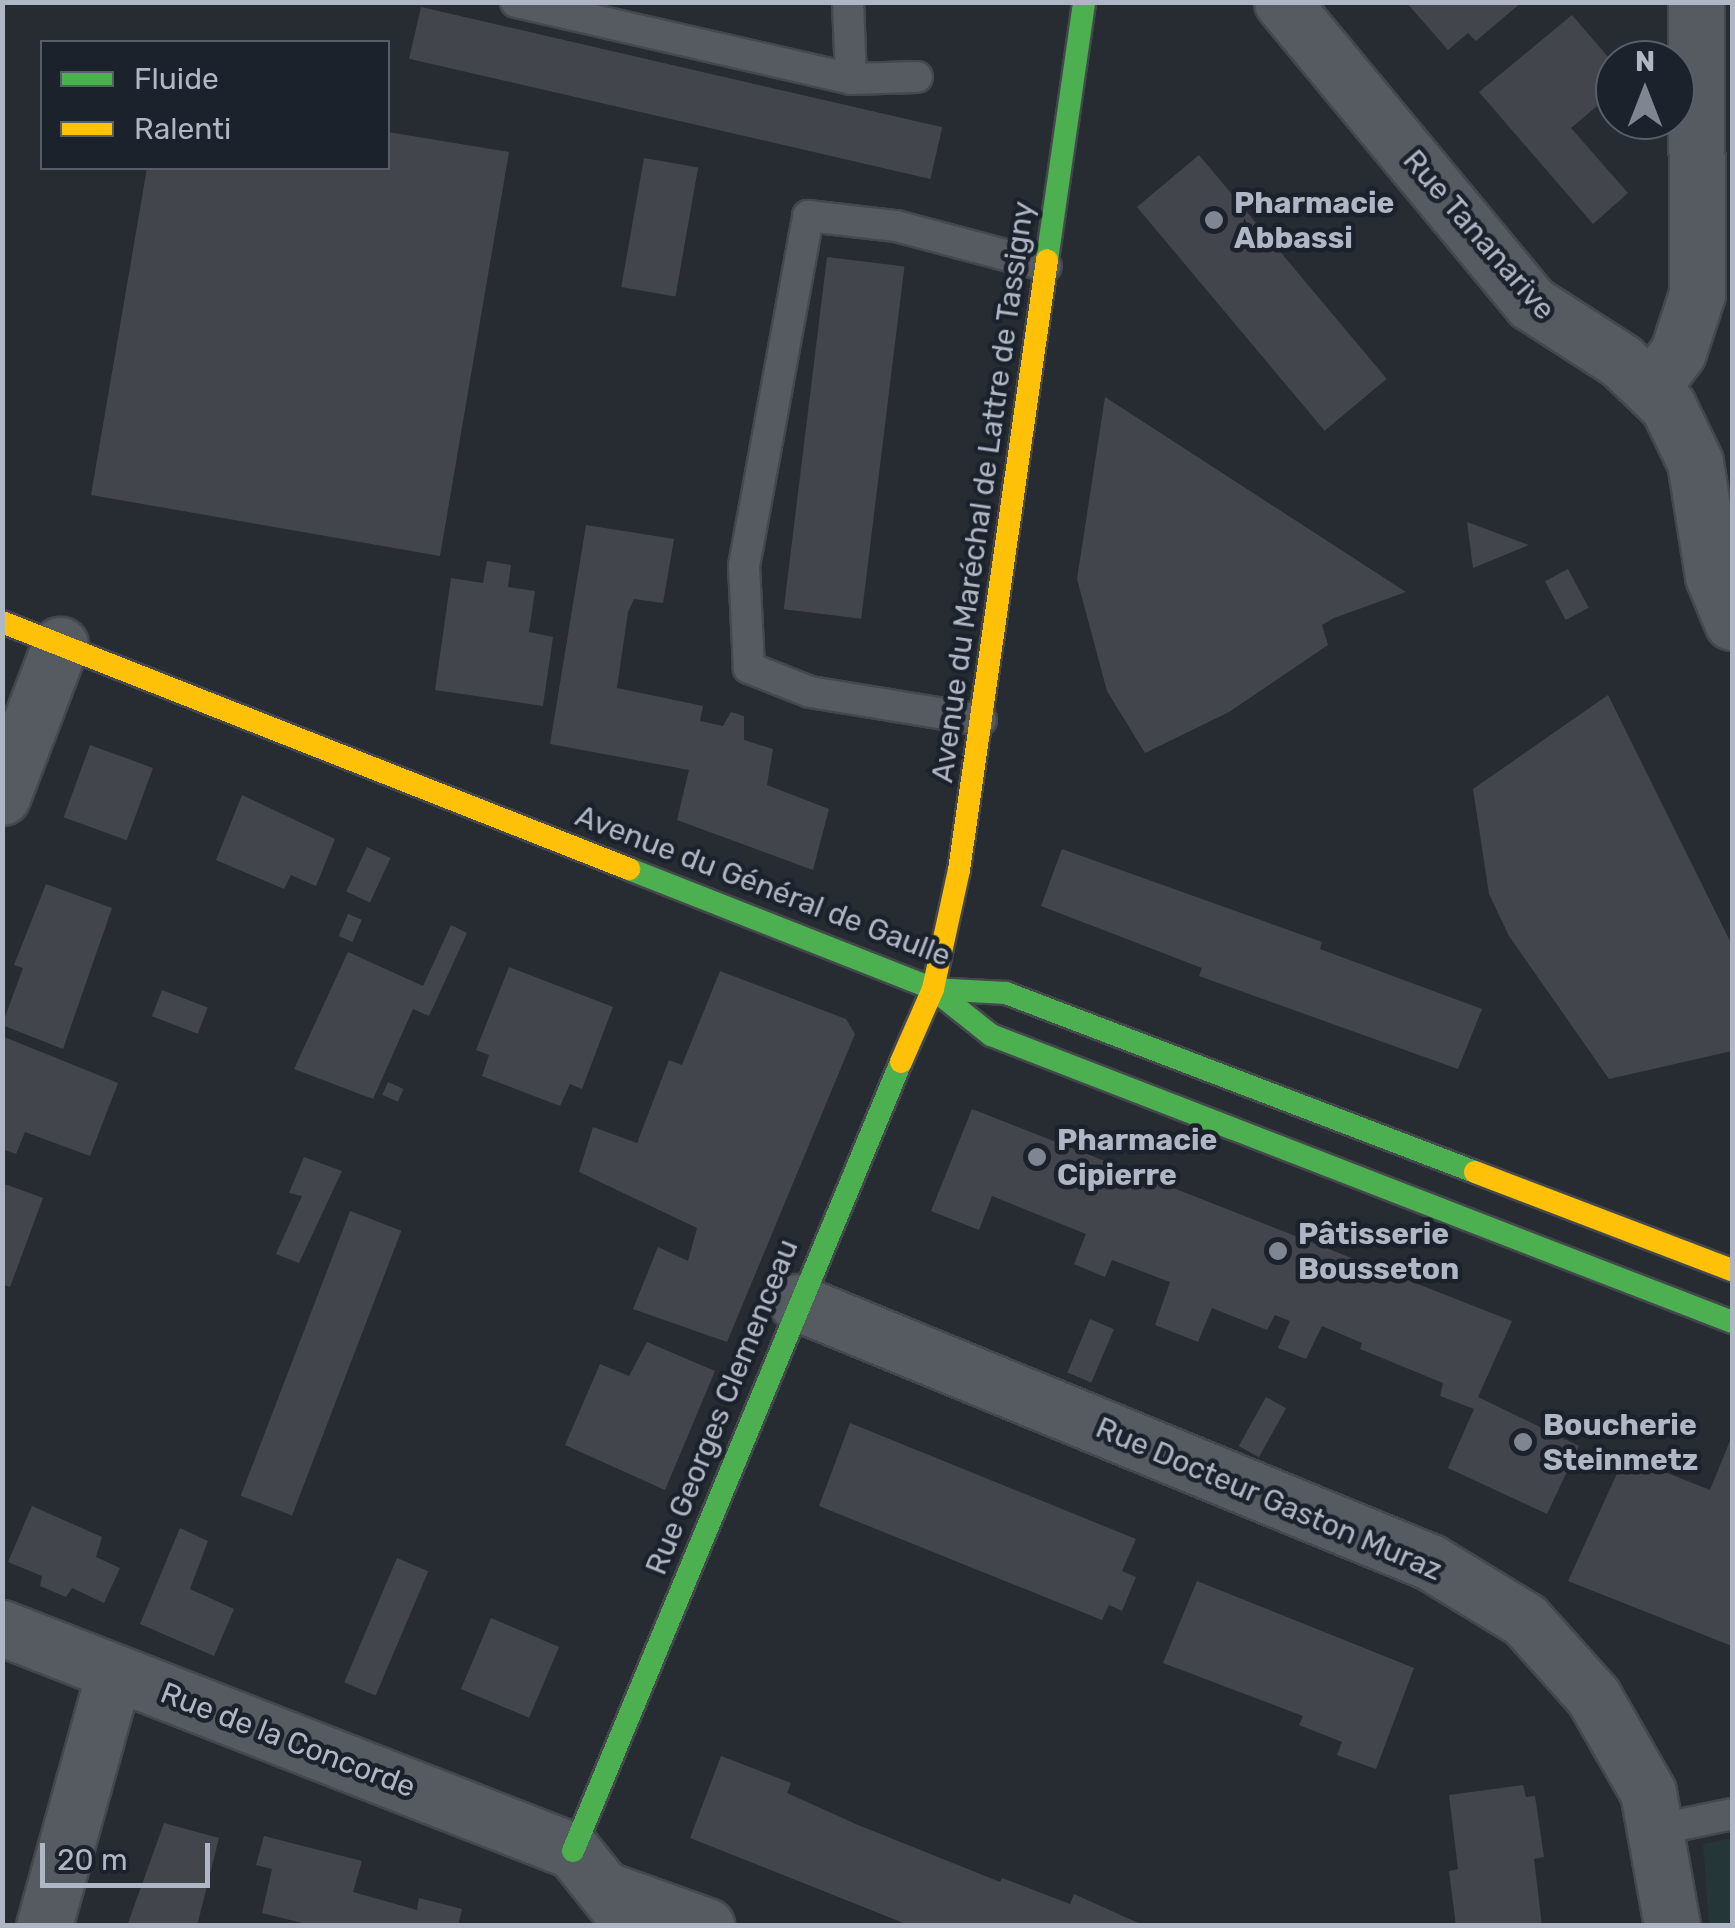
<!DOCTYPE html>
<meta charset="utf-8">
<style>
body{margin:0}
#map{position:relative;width:1735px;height:1928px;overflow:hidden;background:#272c32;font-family:Rubik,sans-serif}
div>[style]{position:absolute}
.green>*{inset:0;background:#253638}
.building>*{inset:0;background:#42464c;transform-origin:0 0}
.roads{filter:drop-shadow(2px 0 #44484d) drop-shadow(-2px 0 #44484d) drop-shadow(0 2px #44484d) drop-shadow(0 -2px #44484d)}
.lane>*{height:30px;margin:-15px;padding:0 15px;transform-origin:15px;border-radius:15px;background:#565a61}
.street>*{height:55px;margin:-27.5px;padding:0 27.5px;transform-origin:27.5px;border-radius:27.5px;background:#565a61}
.fast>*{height:22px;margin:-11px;padding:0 11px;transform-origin:11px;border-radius:11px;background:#4caf50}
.slow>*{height:22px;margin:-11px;padding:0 11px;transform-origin:11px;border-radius:11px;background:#ffc107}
.dots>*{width:28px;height:28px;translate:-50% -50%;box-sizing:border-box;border:5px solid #1b222c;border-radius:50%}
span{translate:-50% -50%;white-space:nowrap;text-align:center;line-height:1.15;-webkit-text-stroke:9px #1b222c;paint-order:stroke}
.poi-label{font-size:30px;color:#b0b7c4;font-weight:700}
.left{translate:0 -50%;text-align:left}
.street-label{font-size:30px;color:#b0b7c4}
.frame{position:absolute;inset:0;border:5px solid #b0b7c4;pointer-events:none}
.legend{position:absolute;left:40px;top:40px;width:350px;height:130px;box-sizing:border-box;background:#1b222c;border:2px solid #575e69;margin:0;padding:12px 18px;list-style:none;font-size:30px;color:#b0b7c4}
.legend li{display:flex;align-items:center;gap:20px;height:50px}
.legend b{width:50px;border:2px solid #575e69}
.north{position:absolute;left:1595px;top:40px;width:100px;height:100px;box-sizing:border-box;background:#1b222c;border:2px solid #575e69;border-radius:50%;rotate:0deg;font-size:28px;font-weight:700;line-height:40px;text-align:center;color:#b0b7c4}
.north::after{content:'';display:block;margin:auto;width:35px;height:45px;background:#808691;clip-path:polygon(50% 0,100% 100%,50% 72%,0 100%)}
.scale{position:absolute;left:40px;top:1843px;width:170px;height:45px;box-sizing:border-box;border:5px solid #b0b7c4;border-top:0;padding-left:12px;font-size:30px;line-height:35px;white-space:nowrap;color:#b0b7c4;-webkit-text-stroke:8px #1b222c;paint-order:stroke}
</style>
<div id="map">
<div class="green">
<div style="clip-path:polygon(1732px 1838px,1732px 1925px,1709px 1925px,1703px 1844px)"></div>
</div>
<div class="building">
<div style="clip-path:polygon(1406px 2px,1522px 2px,1476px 41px,1468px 33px,1448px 50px)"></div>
<div style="left:421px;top:7px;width:535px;height:53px;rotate:13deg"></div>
<div style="clip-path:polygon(1572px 15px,1615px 65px,1615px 91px,1571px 128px,1628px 193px,1593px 224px,1479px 92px)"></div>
<div style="clip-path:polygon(388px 132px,509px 152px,440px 556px,91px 495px,147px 168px,388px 168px)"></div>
<div style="left:1199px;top:155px;width:292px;height:81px;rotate:50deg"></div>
<div style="left:644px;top:158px;width:55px;height:131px;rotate:10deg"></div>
<div style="left:827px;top:257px;width:78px;height:355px;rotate:7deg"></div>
<div style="clip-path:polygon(1105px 397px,1406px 592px,1334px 618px,1322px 625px,1328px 645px,1229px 712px,1145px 753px,1107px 691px,1077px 579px)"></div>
<div style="clip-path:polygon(1467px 522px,1529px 545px,1473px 568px)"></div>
<div style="clip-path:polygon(586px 525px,674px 539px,663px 603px,634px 599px,628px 612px,617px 688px,703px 706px,700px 721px,723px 726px,731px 712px,744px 716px,744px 740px,773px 749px,767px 785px,829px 809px,813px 870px,677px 820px,689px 770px,550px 744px)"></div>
<div style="clip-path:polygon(487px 561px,511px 565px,508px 587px,535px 591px,529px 632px,553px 637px,543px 706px,435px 690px,451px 578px,483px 583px)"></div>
<div style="left:1568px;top:569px;width:44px;height:26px;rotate:62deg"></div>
<div style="clip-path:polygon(1608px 695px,1732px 945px,1732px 1051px,1609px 1079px,1509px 936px,1489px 894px,1473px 789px)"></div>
<div style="left:90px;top:745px;width:67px;height:77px;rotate:20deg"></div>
<div style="clip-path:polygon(242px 795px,335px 839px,316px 886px,291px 875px,284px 889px,216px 860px)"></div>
<div style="left:367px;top:847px;width:26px;height:49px;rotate:25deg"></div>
<div style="clip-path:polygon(1062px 849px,1322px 942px,1320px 949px,1482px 1009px,1458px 1069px,1199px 976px,1202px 968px,1041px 906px)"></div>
<div style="clip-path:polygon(46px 884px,112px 908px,63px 1049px,2px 1025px,23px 968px,14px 965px)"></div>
<div style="left:348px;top:914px;width:15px;height:24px;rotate:23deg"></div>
<div style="clip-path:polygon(451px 925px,467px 933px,429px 1016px,413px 1009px,373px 1099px,294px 1069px,348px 952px,423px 986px)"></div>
<div style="clip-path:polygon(509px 967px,613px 1007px,582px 1089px,570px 1084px,560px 1106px,482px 1076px,489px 1055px,476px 1050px)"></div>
<div style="clip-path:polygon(720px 971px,846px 1019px,855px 1034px,727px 1342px,633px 1309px,658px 1247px,688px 1261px,697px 1228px,579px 1172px,593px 1127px,637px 1143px,669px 1060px,682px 1065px)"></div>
<div style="left:162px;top:990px;width:49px;height:28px;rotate:21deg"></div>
<div style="clip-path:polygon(4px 1037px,118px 1083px,90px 1156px,25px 1132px,16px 1154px,2px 1149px)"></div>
<div style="left:388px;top:1082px;width:17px;height:14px;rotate:24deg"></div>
<div style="clip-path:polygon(972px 1109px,1512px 1321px,1478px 1397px,1579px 1446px,1547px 1514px,1448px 1468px,1474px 1409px,1440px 1396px,1443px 1383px,1360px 1349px,1362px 1343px,1322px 1326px,1306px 1359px,1278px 1348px,1290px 1321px,1275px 1315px,1267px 1330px,1212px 1308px,1198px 1342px,1155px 1325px,1170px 1282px,1112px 1260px,1105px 1277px,1074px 1264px,1086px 1234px,992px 1196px,979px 1230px,931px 1211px)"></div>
<div style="clip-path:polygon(304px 1157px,342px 1171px,299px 1263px,276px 1254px,302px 1196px,289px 1193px)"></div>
<div style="clip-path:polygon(2px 1183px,43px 1198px,10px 1287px,2px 1284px)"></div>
<div style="left:350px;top:1211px;width:55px;height:305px;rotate:21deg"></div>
<div style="left:1090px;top:1319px;width:26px;height:58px;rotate:23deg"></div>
<div style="clip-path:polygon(647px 1342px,715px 1371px,665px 1490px,565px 1445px,600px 1364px,629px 1376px)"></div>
<div style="left:1266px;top:1397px;width:23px;height:56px;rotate:29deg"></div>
<div style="clip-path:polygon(850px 1423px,1136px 1539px,1122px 1571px,1136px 1577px,1122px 1611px,1109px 1605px,1102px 1620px,819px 1506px)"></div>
<div style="clip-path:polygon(1732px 1436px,1732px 1646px,1568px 1581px,1625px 1456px,1710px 1490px)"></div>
<div style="clip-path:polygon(32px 1506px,102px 1537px,96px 1557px,120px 1568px,104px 1603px,72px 1588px,66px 1597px,40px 1586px,42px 1576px,8px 1562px)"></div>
<div style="clip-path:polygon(180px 1528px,208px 1541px,190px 1589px,234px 1609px,214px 1656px,140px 1624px)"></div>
<div style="left:397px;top:1558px;width:34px;height:135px;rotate:23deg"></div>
<div style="clip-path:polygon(1197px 1581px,1414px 1668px,1376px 1769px,1337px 1755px,1342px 1742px,1299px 1725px,1303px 1716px,1163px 1663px)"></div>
<div style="left:491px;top:1618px;width:74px;height:77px;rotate:23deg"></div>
<div style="clip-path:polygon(721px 1756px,791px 1783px,787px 1793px,858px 1825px,1000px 1882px,1002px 1878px,1070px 1904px,1074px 1894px,1145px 1926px,911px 1926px,758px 1865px,690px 1838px)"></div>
<div style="clip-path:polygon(1523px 1785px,1526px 1797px,1535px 1796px,1544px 1857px,1534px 1859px,1542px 1926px,1456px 1926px,1449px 1871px,1458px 1869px,1449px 1795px)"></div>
<div style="clip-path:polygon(164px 1823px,219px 1838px,197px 1926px,127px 1926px)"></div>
<div style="clip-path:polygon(264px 1836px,362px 1861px,353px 1892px,417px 1910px,419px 1898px,462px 1909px,458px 1926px,314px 1926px,262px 1913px,272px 1869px,256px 1865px)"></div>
</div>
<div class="roads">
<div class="lane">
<div style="left:516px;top:2px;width:344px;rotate:12.9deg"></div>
<div style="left:851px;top:79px;width:77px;rotate:-92.2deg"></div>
<div style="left:851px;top:79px;width:66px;rotate:-1.7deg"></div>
<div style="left:981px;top:720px;width:173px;rotate:-170.7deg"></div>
<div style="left:810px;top:692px;width:66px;rotate:-158.5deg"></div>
<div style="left:749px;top:668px;width:102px;rotate:-92.8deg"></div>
<div style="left:744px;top:566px;width:356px;rotate:-79.6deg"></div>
<div style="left:808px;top:216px;width:89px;rotate:6.5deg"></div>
<div style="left:896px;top:226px;width:155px;rotate:14.9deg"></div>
<div style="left:1655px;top:1830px;width:79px;rotate:-11.7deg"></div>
</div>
<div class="street">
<div style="left:1282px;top:2px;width:391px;rotate:50.4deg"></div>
<div style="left:1531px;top:303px;width:107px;rotate:32.8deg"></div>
<div style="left:1621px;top:361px;width:65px;rotate:43.8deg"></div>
<div style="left:1668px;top:406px;width:62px;rotate:64.3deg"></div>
<div style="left:1695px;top:462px;width:115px;rotate:81deg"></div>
<div style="left:1713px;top:576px;width:50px;rotate:67.6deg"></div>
<div style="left:1652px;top:387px;width:44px;rotate:-53.4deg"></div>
<div style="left:1678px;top:352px;width:61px;rotate:-71.9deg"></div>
<div style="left:1697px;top:294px;width:292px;rotate:-90.2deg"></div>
<div style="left:2px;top:797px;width:163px;rotate:-69.1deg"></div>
<div style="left:796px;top:1302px;width:685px;rotate:22.3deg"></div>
<div style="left:1430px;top:1562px;width:111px;rotate:31.4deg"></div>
<div style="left:1525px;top:1620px;width:102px;rotate:48.2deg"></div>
<div style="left:1593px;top:1696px;width:111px;rotate:60.2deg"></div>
<div style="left:1648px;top:1792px;width:136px;rotate:79.8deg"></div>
<div style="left:2px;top:1628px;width:613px;rotate:21.33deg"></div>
<div style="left:573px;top:1851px;width:96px;rotate:51.3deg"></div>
<div style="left:604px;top:1889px;width:109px;rotate:19.8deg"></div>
<div style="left:44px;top:1926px;width:263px;rotate:-74.5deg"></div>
</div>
<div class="fast">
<div style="left:1047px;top:260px;width:261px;rotate:-81.8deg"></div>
<div style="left:629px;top:869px;width:327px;rotate:21.5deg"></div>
<div style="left:933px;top:989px;width:73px;rotate:3.1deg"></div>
<div style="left:1006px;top:993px;width:502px;rotate:20.89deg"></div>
<div style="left:933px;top:989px;width:74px;rotate:38.4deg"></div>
<div style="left:991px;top:1035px;width:795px;rotate:21.17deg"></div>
<div style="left:573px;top:1851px;width:854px;rotate:-67.43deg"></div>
</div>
<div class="slow">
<div style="left:2px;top:622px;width:674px;rotate:21.5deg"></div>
<div style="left:901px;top:1062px;width:80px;rotate:-66.3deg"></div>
<div style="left:933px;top:989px;width:122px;rotate:-77.7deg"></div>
<div style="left:959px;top:870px;width:616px;rotate:-81.79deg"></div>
<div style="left:1475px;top:1172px;width:275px;rotate:20.9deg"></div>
</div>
</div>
<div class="dots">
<div style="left:1214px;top:220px;background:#808691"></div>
<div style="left:1037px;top:1157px;background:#808691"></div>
<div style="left:1278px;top:1251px;background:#808691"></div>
<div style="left:1523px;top:1442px;background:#808691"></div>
</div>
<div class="poi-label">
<span class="left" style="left:1234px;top:220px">Pharmacie<br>Abbassi</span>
<span class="left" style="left:1057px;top:1157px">Pharmacie<br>Cipierre</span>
<span class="left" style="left:1298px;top:1251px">Pâtisserie<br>Bousseton</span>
<span class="left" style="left:1543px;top:1442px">Boucherie<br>Steinmetz</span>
</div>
<div class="street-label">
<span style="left:1479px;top:235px;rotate:49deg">Rue Tananarive</span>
<span style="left:983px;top:492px;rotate:-82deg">Avenue du Maréchal de Lattre de Tassigny</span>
<span style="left:763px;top:886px;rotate:21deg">Avenue du Général de Gaulle</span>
<span style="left:722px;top:1407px;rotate:-68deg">Rue Georges Clemenceau</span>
<span style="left:1269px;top:1499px;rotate:23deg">Rue Docteur Gaston Muraz</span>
<span style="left:288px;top:1740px;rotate:21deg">Rue de la Concorde</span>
</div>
<div class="frame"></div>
<ul class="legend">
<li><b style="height:12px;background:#4caf50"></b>Fluide</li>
<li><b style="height:12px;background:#ffc107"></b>Ralenti</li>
</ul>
<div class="north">N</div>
<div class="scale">20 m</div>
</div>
